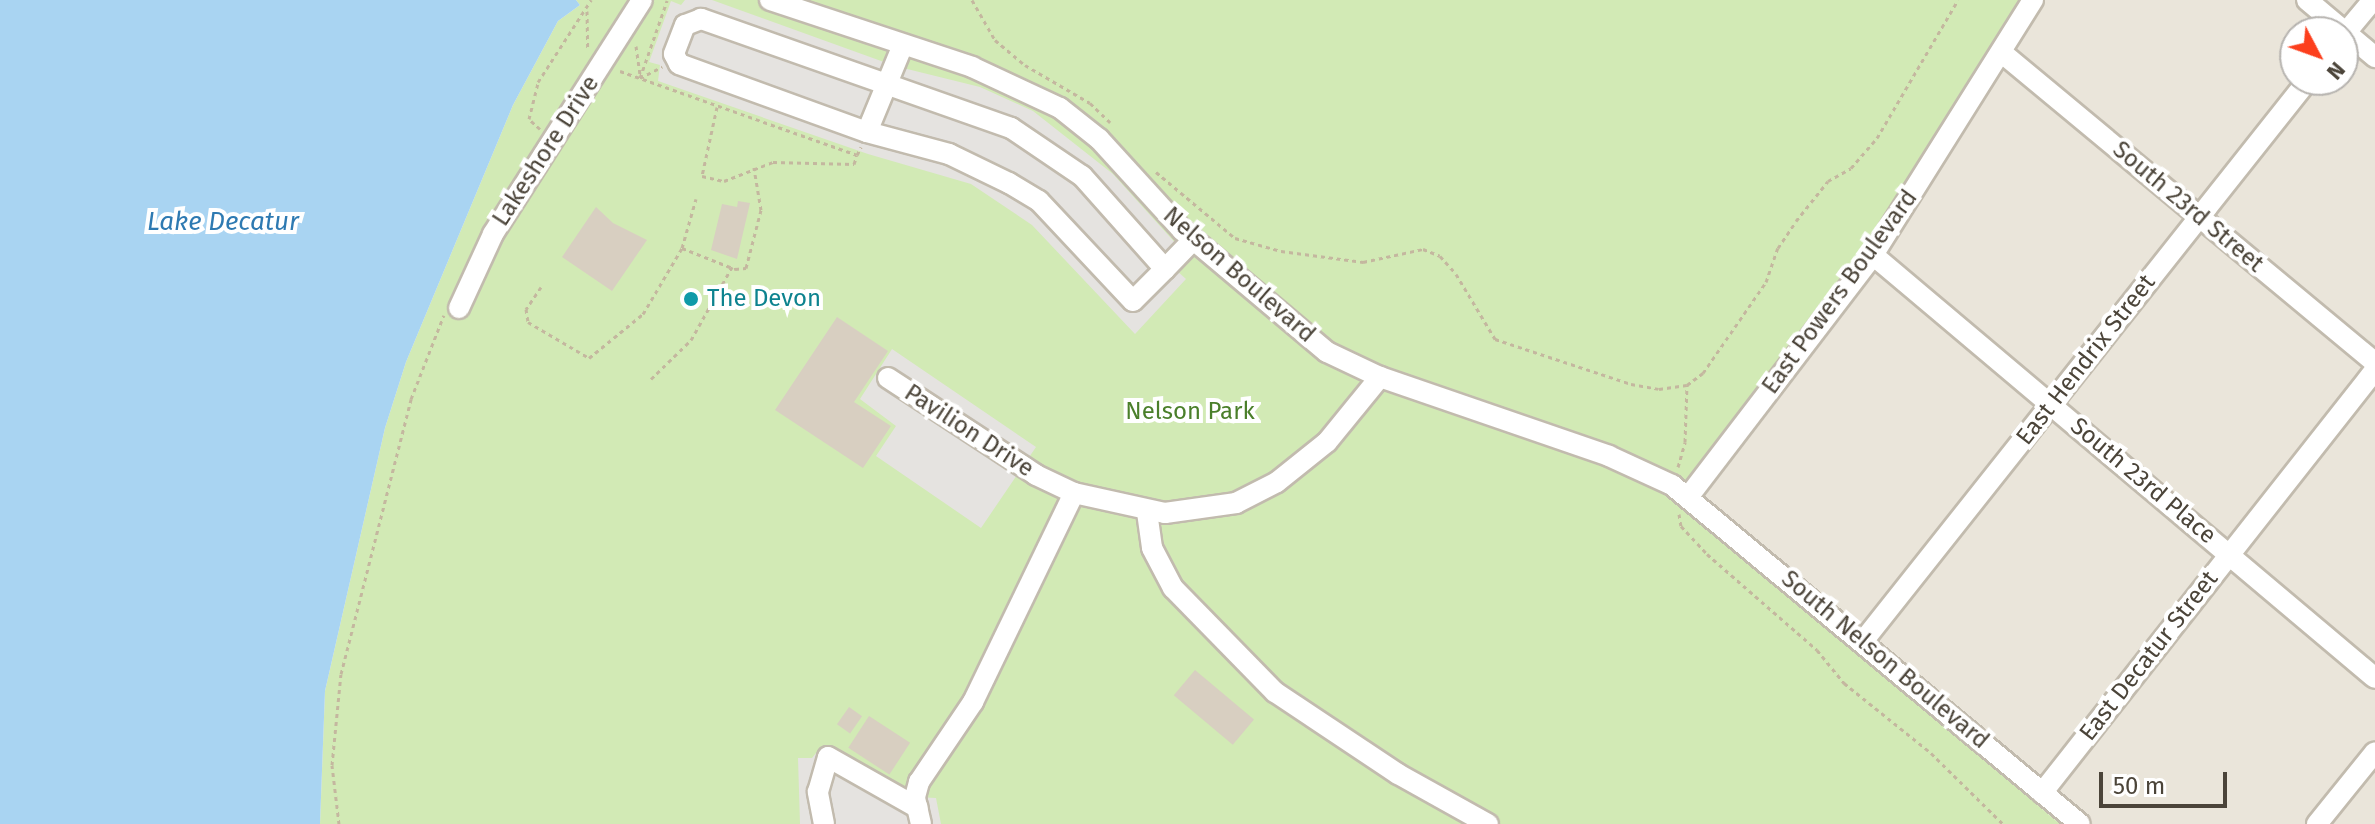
<!DOCTYPE html>
<style>
body{margin:0}
#map{position:relative;width:2375px;height:824px;overflow:hidden;background:#f6f3ec;font-family:"Fira Sans",sans-serif}
div>[style]{position:absolute}
.residential>*{inset:0;background:#eae5da}
.green>*{inset:0;background:#d2eab5}
.parking>*{inset:0;background:#e5e3e0}
.water>*{inset:0;background:#a9d4f2}
.building>*{inset:0;background:#d8cfc1;transform-origin:0 0}
.path>*{height:3px;margin-top:-1.5px;transform-origin:0;background:repeating-linear-gradient(90deg,#c4b79f 0 4px,transparent 0 8px)}
.roads{filter:drop-shadow(2px 0 #c2bbae) drop-shadow(-2px 0 #c2bbae) drop-shadow(0 2px #c2bbae) drop-shadow(0 -2px #c2bbae)}
.minor>*{height:20px;margin:-10px;padding:0 10px;transform-origin:10px;border-radius:10px;background:#fff}
.dots>*{width:22px;height:22px;translate:-50% -50%;box-sizing:border-box;border:4px solid #fff;border-radius:50%}
span{translate:-50% -50%;white-space:nowrap;text-align:center;line-height:1.15;-webkit-text-stroke:8px #fff;paint-order:stroke}
.street-label{font-size:24px;color:#4b4439}
.culture-label{font-size:24px;color:#0d838f}
.left{translate:0 -50%;text-align:left}
.park-label{font-size:24px;color:#4a7f2a}
.water-label{font-size:26px;color:#2e7ab2;font-style:italic}
.north{position:absolute;left:2279px;top:16px;width:80px;height:80px;box-sizing:border-box;background:#fff;border:2px solid #b7b4b0;border-radius:50%;rotate:131deg;font-size:22px;font-weight:700;line-height:32px;text-align:center;color:#4b4439}
.north::after{content:'';display:block;margin:auto;width:28px;height:36px;background:#fc3f1d;clip-path:polygon(50% 0,100% 100%,50% 72%,0 100%)}
.scale{position:absolute;left:2099px;top:772px;width:128px;height:36px;box-sizing:border-box;border:4px solid #4b4439;border-top:0;padding-left:10px;font-size:24px;line-height:28px;white-space:nowrap;color:#4b4439;-webkit-text-stroke:6px #fff;paint-order:stroke}
</style>
<div id="map">
<div class="residential">
<div style="clip-path:polygon(evenodd,2037px 0,2375px 0,2375px 824px,2088px 824px,1693px 495px,2037px 0,2295px 32px,2343px 32px,2343px 80px,2295px 80px,2295px 32px)"></div>
</div>
<div class="green">
<div style="clip-path:polygon(576px 0,2023px 0,1867px 248px,1677px 501px,2060px 824px,320px 824px,325px 691px,385px 428px,406px 362px,513px 105px,558px 21px,580px 5px)"></div>
</div>
<div class="parking">
<div style="clip-path:polygon(685px 0,712px 0,895px 66px,980px 87px,1033px 111px,1113px 174px,1188px 257px,1177px 271px,1186px 279px,1135px 334px,1032px 225px,971px 184px,868px 154px,658px 81px,660px 65px,649px 62px,671px 1px,681px 5px)"></div>
<div style="clip-path:polygon(892px 349px,1036px 447px,981px 528px,876px 456px,896px 426px,860px 399px)"></div>
<div style="clip-path:polygon(821px 747px,833px 748px,915px 797px,936px 798px,941px 824px,800px 824px,798px 758px,812px 758px)"></div>
</div>
<div class="water">
<div style="clip-path:polygon(0 0,576px 0,580px 5px,558px 21px,513px 105px,406px 362px,385px 428px,325px 691px,320px 824px,0 824px)"></div>
</div>
<div class="building">
<div style="clip-path:polygon(738px 201px,750px 203px,737px 259px,711px 250px,722px 204px,737px 207px)"></div>
<div style="clip-path:polygon(596px 207px,613px 223px,647px 240px,612px 291px,562px 257px)"></div>
<div style="clip-path:polygon(837px 317px,888px 351px,854px 402px,891px 426px,863px 468px,775px 410px)"></div>
<div style="left:1195px;top:670px;width:77px;height:33px;rotate:40deg"></div>
<div style="left:849px;top:707px;width:16px;height:21px;rotate:35deg"></div>
<div style="left:869px;top:716px;width:49px;height:38px;rotate:33deg"></div>
</div>
<div class="path">
<div style="left:972px;top:0;width:46px;rotate:60.1deg"></div>
<div style="left:995px;top:40px;width:39px;rotate:40deg"></div>
<div style="left:1025px;top:65px;width:75px;rotate:30.3deg"></div>
<div style="left:1090px;top:103px;width:28px;rotate:44deg"></div>
<div style="left:587px;top:11px;width:39px;rotate:89deg"></div>
<div style="left:636px;top:46px;width:28px;rotate:82deg"></div>
<div style="left:620px;top:71px;width:251px;rotate:19.5deg"></div>
<div style="left:857px;top:155px;width:9px;rotate:-63deg"></div>
<div style="left:640px;top:78px;width:82px;rotate:-70.7deg"></div>
<div style="left:640px;top:78px;width:25px;rotate:-27deg"></div>
<div style="left:717px;top:107px;width:71px;rotate:102.3deg"></div>
<div style="left:702px;top:176px;width:23px;rotate:13deg"></div>
<div style="left:724px;top:181px;width:53px;rotate:-21.2deg"></div>
<div style="left:773px;top:162px;width:81px;rotate:1.4deg"></div>
<div style="left:854px;top:164px;width:9px;rotate:-72deg"></div>
<div style="left:540px;top:129px;width:15px;rotate:-138deg"></div>
<div style="left:529px;top:119px;width:38px;rotate:-76deg"></div>
<div style="left:538px;top:82px;width:98px;rotate:-57.1deg"></div>
<div style="left:1156px;top:172px;width:103px;rotate:39.9deg"></div>
<div style="left:1235px;top:238px;width:48px;rotate:15.8deg"></div>
<div style="left:1281px;top:251px;width:83px;rotate:7.6deg"></div>
<div style="left:1363px;top:262px;width:61px;rotate:-12.2deg"></div>
<div style="left:1423px;top:249px;width:18px;rotate:22deg"></div>
<div style="left:1440px;top:256px;width:24px;rotate:48deg"></div>
<div style="left:1456px;top:274px;width:76px;rotate:59deg"></div>
<div style="left:1495px;top:339px;width:143px;rotate:18.3deg"></div>
<div style="left:1631px;top:384px;width:28px;rotate:10deg"></div>
<div style="left:1659px;top:389px;width:28px;rotate:-8deg"></div>
<div style="left:1687px;top:385px;width:20px;rotate:-37deg"></div>
<div style="left:1703px;top:373px;width:111px;rotate:-55.3deg"></div>
<div style="left:1766px;top:282px;width:36px;rotate:-71deg"></div>
<div style="left:1778px;top:248px;width:32px;rotate:-56deg"></div>
<div style="left:1796px;top:221px;width:51px;rotate:-51.3deg"></div>
<div style="left:1828px;top:181px;width:26px;rotate:-29deg"></div>
<div style="left:1851px;top:168px;width:40px;rotate:-49deg"></div>
<div style="left:1877px;top:138px;width:160px;rotate:-59.6deg"></div>
<div style="left:682px;top:248px;width:51px;rotate:-74.1deg"></div>
<div style="left:541px;top:287px;width:27px;rotate:124deg"></div>
<div style="left:526px;top:309px;width:13px;rotate:81deg"></div>
<div style="left:528px;top:322px;width:71px;rotate:30.5deg"></div>
<div style="left:589px;top:358px;width:70px;rotate:-39.2deg"></div>
<div style="left:643px;top:314px;width:77px;rotate:-59.4deg"></div>
<div style="left:682px;top:248px;width:57px;rotate:21.6deg"></div>
<div style="left:735px;top:269px;width:11px;rotate:-5deg"></div>
<div style="left:746px;top:268px;width:60px;rotate:-75.5deg"></div>
<div style="left:761px;top:210px;width:43px;rotate:-99.5deg"></div>
<div style="left:651px;top:379px;width:56px;rotate:-44.3deg"></div>
<div style="left:691px;top:340px;width:84px;rotate:-60.7deg"></div>
<div style="left:1678px;top:467px;width:26px;rotate:-74deg"></div>
<div style="left:1685px;top:442px;width:57px;rotate:-88deg"></div>
<div style="left:1679px;top:514px;width:12px;rotate:81deg"></div>
<div style="left:1681px;top:526px;width:38px;rotate:47deg"></div>
<div style="left:1707px;top:554px;width:146px;rotate:41.1deg"></div>
<div style="left:1817px;top:650px;width:43px;rotate:50.7deg"></div>
<div style="left:1844px;top:683px;width:112px;rotate:38.8deg"></div>
<div style="left:1931px;top:753px;width:101px;rotate:44.6deg"></div>
<div style="left:339px;top:824px;width:59px;rotate:-96.8deg"></div>
<div style="left:332px;top:765px;width:91px;rotate:-84.4deg"></div>
<div style="left:341px;top:674px;width:284px;rotate:-75.7deg"></div>
<div style="left:411px;top:399px;width:90px;rotate:-68.6deg"></div>
</div>
<div class="roads">
<div class="minor">
<div style="left:770px;top:0;width:213px;rotate:18.3deg"></div>
<div style="left:972px;top:67px;width:97px;rotate:25deg"></div>
<div style="left:1060px;top:108px;width:50px;rotate:38.5deg"></div>
<div style="left:1099px;top:139px;width:123px;rotate:47.6deg"></div>
<div style="left:1182px;top:230px;width:189px;rotate:40.1deg"></div>
<div style="left:1327px;top:352px;width:59px;rotate:25.3deg"></div>
<div style="left:1380px;top:377px;width:242px;rotate:19deg"></div>
<div style="left:1609px;top:456px;width:69px;rotate:24.7deg"></div>
<div style="left:1672px;top:485px;width:530px;rotate:39.72deg"></div>
<div style="left:2307px;top:0;width:89px;rotate:40deg"></div>
<div style="left:2343px;top:36px;width:47px;rotate:-50.2deg"></div>
<div style="left:2001px;top:52px;width:486px;rotate:39.7deg"></div>
<div style="left:867px;top:132px;width:92px;rotate:-67.6deg"></div>
<div style="left:1873px;top:255px;width:656px;rotate:40.12deg"></div>
<div style="left:1165px;top:269px;width:125px;rotate:-131.7deg"></div>
<div style="left:1082px;top:176px;width:86px;rotate:-145.9deg"></div>
<div style="left:1011px;top:128px;width:329px;rotate:-160.6deg"></div>
<div style="left:701px;top:19px;width:17px;rotate:159deg"></div>
<div style="left:685px;top:25px;width:31px;rotate:111deg"></div>
<div style="left:674px;top:54px;width:11px;rotate:63deg"></div>
<div style="left:679px;top:64px;width:200px;rotate:19.9deg"></div>
<div style="left:867px;top:132px;width:85px;rotate:15deg"></div>
<div style="left:949px;top:154px;width:67px;rotate:25.8deg"></div>
<div style="left:1009px;top:183px;width:35px;rotate:31deg"></div>
<div style="left:1039px;top:201px;width:137px;rotate:46.8deg"></div>
<div style="left:1133px;top:301px;width:45px;rotate:-45deg"></div>
<div style="left:1165px;top:269px;width:40px;rotate:-46deg"></div>
<div style="left:459px;top:308px;width:81px;rotate:-65.3deg"></div>
<div style="left:493px;top:234px;width:277px;rotate:-57.5deg"></div>
<div style="left:888px;top:378px;width:177px;rotate:33.2deg"></div>
<div style="left:1036px;top:475px;width:42px;rotate:25.3deg"></div>
<div style="left:1074px;top:493px;width:93px;rotate:12.4deg"></div>
<div style="left:1165px;top:513px;width:72px;rotate:-8deg"></div>
<div style="left:1236px;top:503px;width:46px;rotate:-27.1deg"></div>
<div style="left:1277px;top:482px;width:64px;rotate:-38.7deg"></div>
<div style="left:1327px;top:442px;width:84px;rotate:-50.8deg"></div>
<div style="left:1689px;top:496px;width:303px;rotate:-52.6deg"></div>
<div style="left:1873px;top:255px;width:301px;rotate:-57.9deg"></div>
<div style="left:1147px;top:512px;width:36px;rotate:82deg"></div>
<div style="left:1152px;top:548px;width:45px;rotate:62.3deg"></div>
<div style="left:1173px;top:588px;width:146px;rotate:45.6deg"></div>
<div style="left:1275px;top:692px;width:148px;rotate:33.7deg"></div>
<div style="left:1398px;top:774px;width:103px;rotate:29.1deg"></div>
<div style="left:1864px;top:640px;width:715px;rotate:-51.59deg"></div>
<div style="left:2042px;top:793px;width:538px;rotate:-51.79deg"></div>
<div style="left:824px;top:824px;width:33px;rotate:-101deg"></div>
<div style="left:818px;top:792px;width:36px;rotate:-74deg"></div>
<div style="left:828px;top:757px;width:103px;rotate:29.5deg"></div>
<div style="left:921px;top:824px;width:28px;rotate:-103deg"></div>
<div style="left:915px;top:797px;width:16px;rotate:-75deg"></div>
<div style="left:919px;top:782px;width:97px;rotate:-56deg"></div>
<div style="left:973px;top:702px;width:232px;rotate:-64.2deg"></div>
<div style="left:2317px;top:824px;width:92px;rotate:-51.1deg"></div>
</div>
</div>
<div class="dots">
<div style="left:691px;top:299px;background:#0f9aa8"></div>
</div>
<div class="street-label">
<span style="left:546px;top:151px;rotate:-57deg">Lakeshore Drive</span>
<span style="left:2188px;top:207px;rotate:40deg">South 23rd Street</span>
<span style="left:1239px;top:275px;rotate:41deg">Nelson Boulevard</span>
<span style="left:1840px;top:292px;rotate:-54deg">East Powers Boulevard</span>
<span style="left:2086px;top:360px;rotate:-52deg">East Hendrix Street</span>
<span style="left:969px;top:431px;rotate:33deg">Pavilion Drive</span>
<span style="left:2143px;top:481px;rotate:40deg">South 23rd Place</span>
<span style="left:2149px;top:656px;rotate:-52deg">East Decatur Street</span>
<span style="left:1885px;top:660px;rotate:40deg">South Nelson Boulevard</span>
</div>
<div class="culture-label">
<span class="left" style="left:707px;top:299px">The Devon</span>
</div>
<div class="park-label">
<span style="left:1190px;top:412px">Nelson Park</span>
</div>
<div class="water-label">
<span style="left:223px;top:222px">Lake Decatur</span>
</div>
<div class="north">N</div>
<div class="scale">50 m</div>
</div>
